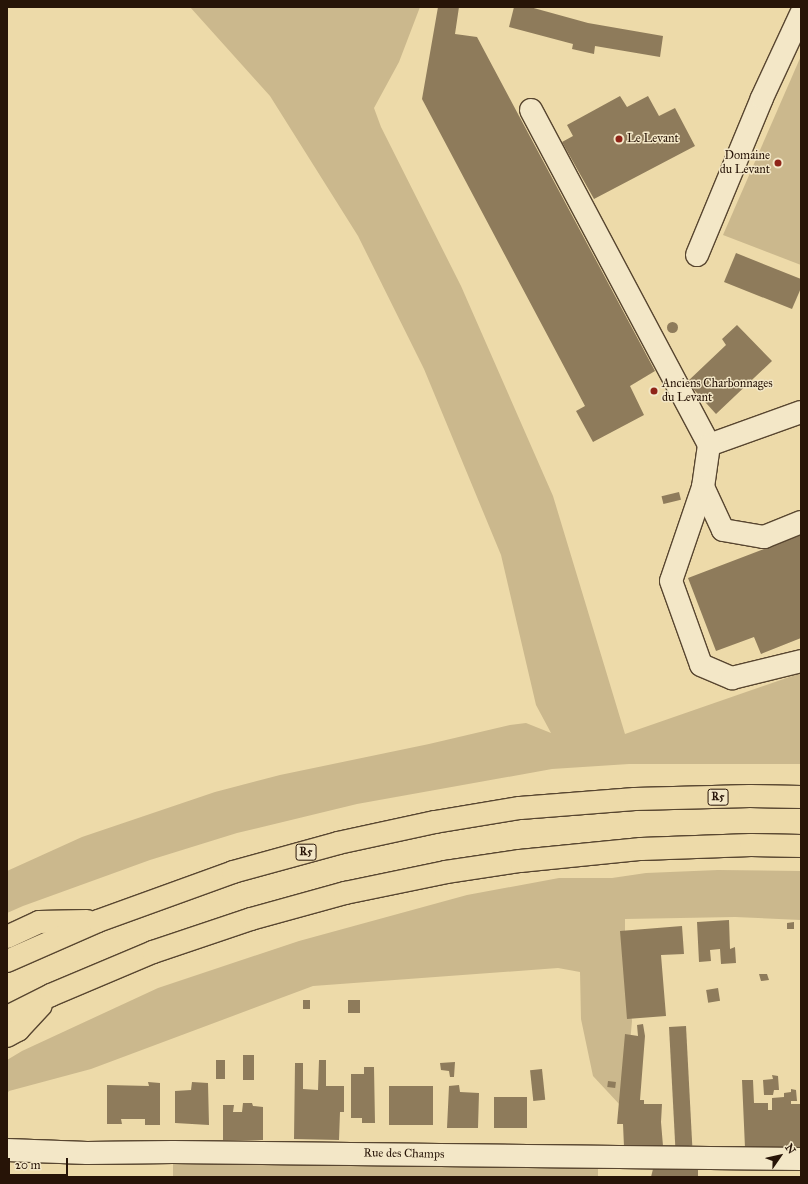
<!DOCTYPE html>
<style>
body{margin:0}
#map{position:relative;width:808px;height:1184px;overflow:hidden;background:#eddaa9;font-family:"IM FELL Great Primer",serif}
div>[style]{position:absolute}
.green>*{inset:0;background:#cbb88d;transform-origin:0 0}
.building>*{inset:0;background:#8e7b5b;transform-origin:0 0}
.round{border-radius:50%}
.roads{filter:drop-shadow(1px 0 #584630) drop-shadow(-1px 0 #584630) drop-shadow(0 1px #584630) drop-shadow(0 -1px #584630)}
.minor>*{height:22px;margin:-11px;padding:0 11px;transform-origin:11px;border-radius:11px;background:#f3e7c7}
.highway>*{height:22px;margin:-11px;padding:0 11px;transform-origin:11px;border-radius:11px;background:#eddaa9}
.dots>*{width:11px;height:11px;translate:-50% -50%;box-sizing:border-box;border:2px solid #f3e7c7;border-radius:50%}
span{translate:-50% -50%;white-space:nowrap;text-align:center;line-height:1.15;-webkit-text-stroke:3px #f3e7c7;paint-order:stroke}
.shield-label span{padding:1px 3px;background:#f3e7c7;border:1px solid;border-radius:3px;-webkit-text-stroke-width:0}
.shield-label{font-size:11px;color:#271407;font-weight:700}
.poi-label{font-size:12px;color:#271407}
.left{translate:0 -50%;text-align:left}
.right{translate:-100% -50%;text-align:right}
.street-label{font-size:12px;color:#271407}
.frame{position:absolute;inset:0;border:8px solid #271407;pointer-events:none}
.north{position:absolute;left:760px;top:1136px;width:40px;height:40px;-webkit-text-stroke:3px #f3e7c7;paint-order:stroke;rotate:56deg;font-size:11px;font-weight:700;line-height:16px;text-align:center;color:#271407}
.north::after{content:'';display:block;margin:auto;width:14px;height:18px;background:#271407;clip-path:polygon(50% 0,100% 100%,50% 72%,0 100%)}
.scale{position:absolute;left:8px;top:1158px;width:60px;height:18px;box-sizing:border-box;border:2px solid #271407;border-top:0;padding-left:5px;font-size:12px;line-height:14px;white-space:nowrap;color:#271407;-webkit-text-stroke:3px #f3e7c7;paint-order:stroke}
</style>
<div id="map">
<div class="green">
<div style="clip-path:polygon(190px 7px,420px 7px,399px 62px,374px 108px,381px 127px,461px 286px,553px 496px,625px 734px,801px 673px,801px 764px,629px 764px,552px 769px,357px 804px,237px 833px,150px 860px,23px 906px,7px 913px,7px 871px,82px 837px,215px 792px,280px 775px,429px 744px,510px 725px,526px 723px,551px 733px,536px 705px,501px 555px,424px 369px,358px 236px,270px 96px)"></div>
<div style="clip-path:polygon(801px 56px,801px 265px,723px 235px)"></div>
<div style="clip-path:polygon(718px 870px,801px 871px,801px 920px,735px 917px,625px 919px,625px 954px,632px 1021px,629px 1054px,620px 1105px,593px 1076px,581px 1019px,580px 972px,558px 968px,313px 986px,91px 1069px,9px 1091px,7px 1094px,7px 1060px,22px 1051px,158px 988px,299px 941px,467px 895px,559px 878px,612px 878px,646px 873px)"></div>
<div style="left:173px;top:1152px;width:425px;height:25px"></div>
</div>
<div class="building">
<div style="clip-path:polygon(438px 7px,459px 7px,455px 34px,477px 37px,655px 371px,630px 386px,644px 415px,593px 442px,576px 411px,585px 406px,422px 99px)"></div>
<div style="clip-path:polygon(514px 7px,530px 7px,588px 23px,663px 36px,660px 57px,595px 46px,594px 54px,572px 49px,573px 44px,509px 27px)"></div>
<div style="clip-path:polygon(620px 96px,627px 107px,648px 96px,659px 116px,675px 108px,695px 146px,594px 199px,562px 142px,573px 136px,567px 125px)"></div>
<div style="clip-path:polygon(736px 253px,801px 279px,801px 288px,792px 309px,724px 282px)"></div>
<div class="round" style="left:666.5px;top:321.5px;width:11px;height:11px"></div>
<div style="clip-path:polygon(737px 325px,772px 361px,716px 414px,687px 382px,726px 345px,722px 339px)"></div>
<div style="left:679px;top:492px;width:8px;height:18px;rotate:76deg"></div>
<div style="clip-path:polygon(801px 535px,801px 638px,761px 654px,754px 637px,716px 651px,688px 578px)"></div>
<div style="clip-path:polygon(729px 920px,730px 949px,735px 947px,736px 963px,721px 964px,720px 949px,710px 950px,711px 961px,699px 962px,697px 922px)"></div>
<div style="clip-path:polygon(794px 922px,794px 929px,787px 929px,787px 923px)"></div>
<div style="clip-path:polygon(682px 926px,684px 954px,661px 955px,666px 1016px,627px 1019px,620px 931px)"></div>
<div style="clip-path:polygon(759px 974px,767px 974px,769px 980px,761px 981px)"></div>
<div style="left:718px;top:988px;width:13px;height:12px;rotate:81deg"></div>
<div style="left:303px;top:1000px;width:7px;height:9px"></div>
<div style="left:348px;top:1000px;width:12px;height:13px"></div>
<div style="clip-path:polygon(643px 1024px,645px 1036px,640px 1100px,644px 1100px,644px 1104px,662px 1104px,661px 1122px,663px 1146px,624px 1147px,623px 1124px,617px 1124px,625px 1034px,638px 1036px,637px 1025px)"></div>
<div style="left:686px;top:1026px;width:120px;height:17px;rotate:87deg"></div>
<div style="left:243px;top:1055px;width:11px;height:25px"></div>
<div style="left:216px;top:1060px;width:9px;height:19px"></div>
<div style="clip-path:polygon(319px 1060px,326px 1060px,326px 1086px,344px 1086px,344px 1112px,340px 1112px,339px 1140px,294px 1139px,295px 1063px,303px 1063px,303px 1089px,318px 1090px)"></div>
<div style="clip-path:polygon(455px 1062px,454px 1077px,450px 1077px,449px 1071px,441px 1070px,440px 1063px)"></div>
<div style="clip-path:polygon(364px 1067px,374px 1067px,375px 1123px,362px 1123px,362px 1118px,351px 1118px,351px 1074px,364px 1074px)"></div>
<div style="left:542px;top:1069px;width:31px;height:12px;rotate:84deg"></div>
<div style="clip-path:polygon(772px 1075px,778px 1076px,779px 1090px,774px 1090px,773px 1095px,764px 1095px,763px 1080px,773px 1079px)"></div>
<div style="clip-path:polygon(742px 1080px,753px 1080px,754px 1103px,768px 1103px,768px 1110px,772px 1110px,772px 1098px,784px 1097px,784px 1093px,791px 1092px,791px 1089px,796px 1090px,797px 1101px,791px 1101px,791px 1104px,801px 1104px,801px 1149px,745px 1148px)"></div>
<div style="left:608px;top:1081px;width:8px;height:6px;rotate:7deg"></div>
<div style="clip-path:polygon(148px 1082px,160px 1083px,160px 1125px,145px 1125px,145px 1119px,121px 1119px,122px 1124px,107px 1124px,107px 1085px,149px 1086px)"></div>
<div style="clip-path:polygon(192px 1082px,208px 1083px,209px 1125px,175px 1123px,175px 1091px,191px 1090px)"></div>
<div style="clip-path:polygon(459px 1085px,460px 1092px,479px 1093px,478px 1128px,447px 1128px,449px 1086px)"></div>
<div style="left:389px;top:1086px;width:44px;height:39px"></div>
<div style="left:494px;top:1097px;width:33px;height:31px"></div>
<div style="clip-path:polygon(243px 1103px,252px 1103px,253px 1106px,263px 1107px,263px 1140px,223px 1140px,223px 1105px,234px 1105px,233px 1112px,242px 1112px)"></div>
<div style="clip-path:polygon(653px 1169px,698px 1170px,698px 1177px,651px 1177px)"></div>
</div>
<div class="roads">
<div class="minor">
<div style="left:531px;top:110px;width:379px;rotate:62deg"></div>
<div style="left:709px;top:445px;width:98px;rotate:-19.7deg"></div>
<div style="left:697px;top:255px;width:170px;rotate:-67.5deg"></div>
<div style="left:762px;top:98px;width:93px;rotate:-65.1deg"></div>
<div style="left:709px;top:445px;width:42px;rotate:98.1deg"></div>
<div style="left:703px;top:487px;width:47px;rotate:65.1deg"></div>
<div style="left:723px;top:530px;width:42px;rotate:9.7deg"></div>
<div style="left:764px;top:537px;width:40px;rotate:-22deg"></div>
<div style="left:703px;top:487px;width:99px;rotate:108.8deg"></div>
<div style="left:671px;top:581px;width:89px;rotate:70.3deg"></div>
<div style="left:701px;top:665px;width:34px;rotate:23deg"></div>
<div style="left:732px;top:678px;width:71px;rotate:-13.8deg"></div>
<div style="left:7px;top:1150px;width:80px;rotate:2.1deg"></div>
<div style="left:87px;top:1153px;width:86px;rotate:-0.7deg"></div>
<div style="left:173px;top:1152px;width:628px;rotate:0.64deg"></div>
</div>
<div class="highway">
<div style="left:7px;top:937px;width:35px;rotate:-25deg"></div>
<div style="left:39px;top:922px;width:48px;rotate:-1.2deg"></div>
<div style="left:7px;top:961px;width:99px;rotate:-23.7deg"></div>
<div style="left:98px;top:921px;width:144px;rotate:-19.9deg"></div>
<div style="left:233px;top:872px;width:109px;rotate:-15.4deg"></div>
<div style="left:338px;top:843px;width:99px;rotate:-12.2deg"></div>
<div style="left:435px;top:822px;width:86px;rotate:-9.4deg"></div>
<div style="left:520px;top:808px;width:115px;rotate:-4.5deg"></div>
<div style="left:635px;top:799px;width:115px;rotate:-1.5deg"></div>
<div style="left:750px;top:796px;width:51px;rotate:1.1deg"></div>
<div style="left:7px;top:1017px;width:49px;rotate:-26.6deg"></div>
<div style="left:51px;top:995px;width:111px;rotate:-22.9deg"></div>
<div style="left:153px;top:952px;width:103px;rotate:-18.6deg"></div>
<div style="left:251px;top:919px;width:98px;rotate:-15.5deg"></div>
<div style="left:345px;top:893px;width:103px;rotate:-11.7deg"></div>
<div style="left:446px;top:872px;width:75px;rotate:-8.5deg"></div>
<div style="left:520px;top:861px;width:122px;rotate:-5.7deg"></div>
<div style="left:641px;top:849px;width:110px;rotate:-2.1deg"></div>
<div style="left:751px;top:845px;width:50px;rotate:1.1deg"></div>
<div style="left:7px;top:1036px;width:13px;rotate:-29deg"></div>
<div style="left:18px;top:1030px;width:33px;rotate:-47deg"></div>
</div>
</div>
<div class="dots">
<div style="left:619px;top:139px;background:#8f2418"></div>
<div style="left:778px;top:163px;background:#8f2418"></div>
<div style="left:654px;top:391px;background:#8f2418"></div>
</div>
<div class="shield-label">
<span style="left:718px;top:797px">R5</span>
<span style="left:306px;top:852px">R5</span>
</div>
<div class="poi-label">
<span class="left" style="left:627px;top:139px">Le Levant</span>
<span class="right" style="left:770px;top:163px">Domaine<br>du Levant</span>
<span class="left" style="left:662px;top:391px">Anciens Charbonnages<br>du Levant</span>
</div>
<div class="street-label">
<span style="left:404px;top:1154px;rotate:1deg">Rue des Champs</span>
</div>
<div class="frame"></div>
<div class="north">N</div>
<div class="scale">20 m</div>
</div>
